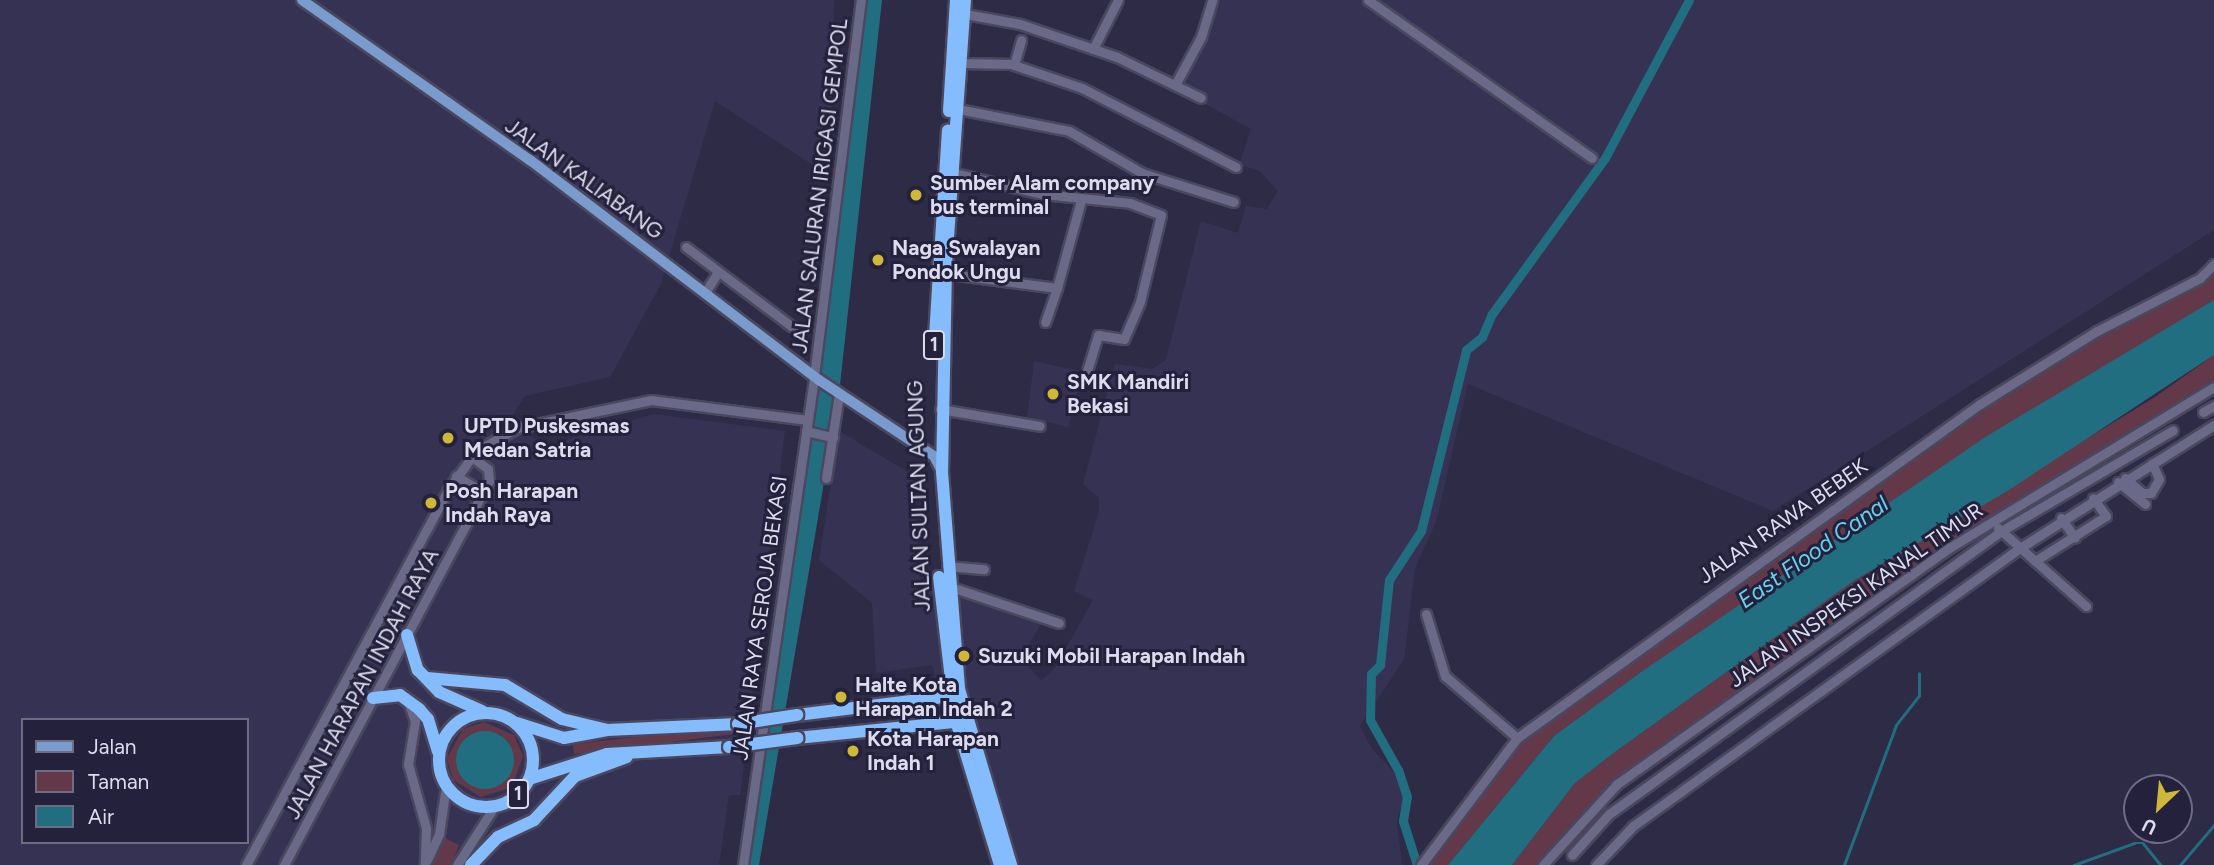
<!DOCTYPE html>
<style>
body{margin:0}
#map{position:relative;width:2214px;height:865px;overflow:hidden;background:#2e2b47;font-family:Figtree,sans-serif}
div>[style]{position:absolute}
.built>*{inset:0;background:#363254}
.green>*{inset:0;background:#633848}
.water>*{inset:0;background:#226e81}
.round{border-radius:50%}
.stream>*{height:2.5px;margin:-1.25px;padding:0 1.25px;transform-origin:1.25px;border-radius:1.25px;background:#226e81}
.canal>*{height:9px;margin:-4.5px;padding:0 4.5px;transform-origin:4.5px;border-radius:4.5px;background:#226e81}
.roads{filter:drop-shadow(2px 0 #4a475e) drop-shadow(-2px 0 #4a475e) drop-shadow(0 2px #4a475e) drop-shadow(0 -2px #4a475e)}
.minor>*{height:9px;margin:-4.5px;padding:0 4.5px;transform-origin:4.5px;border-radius:4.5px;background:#6a6988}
.major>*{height:10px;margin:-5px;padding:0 5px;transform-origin:5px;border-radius:5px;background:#7a9bce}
.highway>*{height:12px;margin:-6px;padding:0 6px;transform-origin:6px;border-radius:6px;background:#84bcfd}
.highway>.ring{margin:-6px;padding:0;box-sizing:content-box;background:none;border:12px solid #84bcfd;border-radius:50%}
.bridges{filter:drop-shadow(2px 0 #4a475e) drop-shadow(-2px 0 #4a475e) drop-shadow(0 2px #4a475e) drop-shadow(0 -2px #4a475e)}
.highway-bridge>*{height:12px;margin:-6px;padding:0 6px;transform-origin:6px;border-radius:6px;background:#84bcfd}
.dots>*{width:19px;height:19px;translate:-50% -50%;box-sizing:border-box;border:4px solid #24213c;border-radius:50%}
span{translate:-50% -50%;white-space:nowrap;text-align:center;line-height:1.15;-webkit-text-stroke:6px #24213c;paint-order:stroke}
.shield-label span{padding:2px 5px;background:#24213c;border:2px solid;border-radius:5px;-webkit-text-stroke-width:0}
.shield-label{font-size:19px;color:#dddcee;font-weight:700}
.street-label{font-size:21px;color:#dddcee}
.poi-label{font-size:21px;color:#dddcee;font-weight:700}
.left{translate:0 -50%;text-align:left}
.water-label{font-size:23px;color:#65d1ef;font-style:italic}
.legend{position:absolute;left:21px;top:718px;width:228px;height:126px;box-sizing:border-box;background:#24213c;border:2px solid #6e6c83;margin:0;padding:9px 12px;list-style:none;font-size:21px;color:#dddcee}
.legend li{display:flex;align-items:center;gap:14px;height:35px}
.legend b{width:35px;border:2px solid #6e6c83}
.north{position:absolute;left:2123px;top:774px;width:70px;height:70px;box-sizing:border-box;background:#24213c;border:2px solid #6e6c83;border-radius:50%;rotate:206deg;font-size:19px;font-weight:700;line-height:28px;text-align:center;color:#dddcee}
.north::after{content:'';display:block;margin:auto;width:24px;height:32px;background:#cfb837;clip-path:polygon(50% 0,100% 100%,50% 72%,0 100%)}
</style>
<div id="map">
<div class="built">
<div style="clip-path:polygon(evenodd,0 0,834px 0,830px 176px,715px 101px,661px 284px,610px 377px,525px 396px,509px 421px,546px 446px,654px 414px,785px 431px,740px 795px,729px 795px,719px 865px,0 865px,0 0,23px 720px,247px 720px,247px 842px,23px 842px,23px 720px)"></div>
<div style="clip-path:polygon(1213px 0,2214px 0,2214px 230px,1773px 511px,1468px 384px,1436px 522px,1415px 568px,1404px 659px,1360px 726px,1372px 749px,1407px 786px,1397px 822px,1402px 865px,990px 865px,932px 665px,876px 673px,872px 603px,819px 560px,839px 431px,915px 476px,920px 583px,1041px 624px,1021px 657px,1041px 681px,1055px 668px,1093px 600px,1074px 591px,1099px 512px,1099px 498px,1083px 484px,1115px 364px,1152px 369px,1166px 360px,1201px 221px,1238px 233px,1246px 206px,1267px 209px,1278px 191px,1260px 171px,1239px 165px,1251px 129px,1178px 89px)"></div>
<div style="clip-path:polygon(1034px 361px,1083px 372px,1068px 427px,1027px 417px)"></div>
</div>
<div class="green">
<div style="clip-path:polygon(2214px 264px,2214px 300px,1832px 543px,1637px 675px,1554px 736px,1448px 865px,1421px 865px,1517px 738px,1820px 517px,2063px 352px,2200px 278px)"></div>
<div style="clip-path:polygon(2214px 355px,2214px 387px,2021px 502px,1617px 784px,1544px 865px,1512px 865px,1575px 783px,1615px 752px,1855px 580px,2155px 397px)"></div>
<div style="clip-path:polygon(evenodd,484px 722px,514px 735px,523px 756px,512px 787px,481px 797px,453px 780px,447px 758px,463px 729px,484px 722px,484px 731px,501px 735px,514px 757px,506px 780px,491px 788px,466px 782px,458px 750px,468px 736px,484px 731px)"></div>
<div style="clip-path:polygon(751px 724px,750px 732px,574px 754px,573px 744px)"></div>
<div style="clip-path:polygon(443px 837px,459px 845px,451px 865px,432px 865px)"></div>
</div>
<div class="water">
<div style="clip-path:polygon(861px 0,882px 0,839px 394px,759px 865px,743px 865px)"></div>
<div style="clip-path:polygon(2214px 300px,2214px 355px,2009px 490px,1855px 580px,1615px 752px,1575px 783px,1512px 865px,1448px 865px,1554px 736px,1641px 672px,1987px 436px)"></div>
<div class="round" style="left:456px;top:731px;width:58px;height:58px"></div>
</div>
<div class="stream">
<div style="left:1844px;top:865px;width:149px;rotate:-69.6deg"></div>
<div style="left:1896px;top:725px;width:37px;rotate:-52deg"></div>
<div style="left:1919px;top:696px;width:22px;rotate:-90deg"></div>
<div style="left:2074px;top:865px;width:64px;rotate:-20.1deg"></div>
<div style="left:2134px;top:843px;width:9px"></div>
<div style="left:2143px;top:843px;width:28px;rotate:51deg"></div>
<div style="left:2180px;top:865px;width:52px;rotate:-49.6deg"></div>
</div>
<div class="canal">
<div style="left:1417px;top:865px;width:46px;rotate:-107.7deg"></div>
<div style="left:1403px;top:821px;width:24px;rotate:-81deg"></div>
<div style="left:1407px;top:797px;width:28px;rotate:-108deg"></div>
<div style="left:1398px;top:770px;width:57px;rotate:-119.2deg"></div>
<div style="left:1370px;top:720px;width:46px;rotate:-88.8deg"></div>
<div style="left:1371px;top:674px;width:13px;rotate:-45deg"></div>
<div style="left:1380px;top:665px;width:85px;rotate:-84deg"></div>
<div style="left:1389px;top:580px;width:59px;rotate:-56.9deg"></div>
<div style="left:1421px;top:531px;width:187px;rotate:-76deg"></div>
<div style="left:1466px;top:350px;width:21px;rotate:-39deg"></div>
<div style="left:1482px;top:337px;width:25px;rotate:-67deg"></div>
<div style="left:1492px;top:314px;width:193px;rotate:-54.1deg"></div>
<div style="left:1605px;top:158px;width:179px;rotate:-62deg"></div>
</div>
<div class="roads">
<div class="minor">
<div style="left:1368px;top:0;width:274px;rotate:35.2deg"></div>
<div style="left:960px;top:13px;width:61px;rotate:10.4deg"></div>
<div style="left:1020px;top:24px;width:102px;rotate:18.8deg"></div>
<div style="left:1117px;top:57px;width:93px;rotate:26deg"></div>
<div style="left:1093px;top:49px;width:55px;rotate:-63deg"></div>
<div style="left:963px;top:63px;width:48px;rotate:1.2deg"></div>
<div style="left:1011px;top:64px;width:75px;rotate:18.7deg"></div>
<div style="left:1082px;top:88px;width:173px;rotate:27.2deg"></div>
<div style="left:1014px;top:65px;width:26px;rotate:-74deg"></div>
<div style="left:1175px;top:85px;width:55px;rotate:-61.6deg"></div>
<div style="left:1201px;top:37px;width:39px;rotate:-73deg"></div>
<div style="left:958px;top:109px;width:113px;rotate:11.2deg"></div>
<div style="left:1069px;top:131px;width:84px;rotate:29.9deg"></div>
<div style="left:1142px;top:173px;width:96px;rotate:17.5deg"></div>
<div style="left:954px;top:173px;width:90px;rotate:13.4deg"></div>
<div style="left:1042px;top:194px;width:88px;rotate:5.8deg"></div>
<div style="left:1130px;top:203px;width:33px;rotate:21deg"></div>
<div style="left:1161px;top:215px;width:89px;rotate:103.6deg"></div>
<div style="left:1140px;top:302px;width:40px;rotate:113.4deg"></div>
<div style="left:1124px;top:339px;width:26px;rotate:-171deg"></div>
<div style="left:1098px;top:335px;width:38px;rotate:107deg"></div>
<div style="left:686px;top:247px;width:140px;rotate:36.9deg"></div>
<div style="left:946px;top:268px;width:13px;rotate:32deg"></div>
<div style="left:957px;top:275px;width:101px;rotate:7.4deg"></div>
<div style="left:1057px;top:288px;width:36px;rotate:109deg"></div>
<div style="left:1057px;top:288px;width:91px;rotate:-74.7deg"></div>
<div style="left:706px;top:291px;width:22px;rotate:-58deg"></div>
<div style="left:940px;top:409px;width:101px;rotate:9.6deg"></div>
<div style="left:2203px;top:412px;width:13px;rotate:-29deg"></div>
<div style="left:806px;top:431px;width:28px;rotate:13deg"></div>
<div style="left:456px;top:476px;width:31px;rotate:31deg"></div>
<div style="left:826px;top:478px;width:85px;rotate:-81.2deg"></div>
<div style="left:2125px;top:478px;width:23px;rotate:41deg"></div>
<div style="left:2142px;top:493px;width:9px"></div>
<div style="left:2151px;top:493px;width:16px;rotate:-60deg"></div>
<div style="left:2159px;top:479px;width:17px;rotate:-114deg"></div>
<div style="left:2118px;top:482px;width:35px;rotate:39deg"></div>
<div style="left:2061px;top:518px;width:24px;rotate:55deg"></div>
<div style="left:1998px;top:528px;width:118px;rotate:41.6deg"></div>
<div style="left:2035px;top:561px;width:84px;rotate:-32.4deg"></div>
<div style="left:2106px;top:516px;width:22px;rotate:-126deg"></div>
<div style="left:947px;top:566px;width:37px;rotate:5deg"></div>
<div style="left:948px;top:586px;width:117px;rotate:18.4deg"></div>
<div style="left:1426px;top:614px;width:65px;rotate:73deg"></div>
<div style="left:1445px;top:676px;width:95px;rotate:40.7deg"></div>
<div style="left:409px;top:704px;width:18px;rotate:71deg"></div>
<div style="left:415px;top:721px;width:44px;rotate:99.2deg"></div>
<div style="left:408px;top:764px;width:66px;rotate:74.3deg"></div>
<div style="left:426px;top:828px;width:37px;rotate:92deg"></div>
<div style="left:1572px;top:855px;width:55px;rotate:-47.9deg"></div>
<div style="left:1609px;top:814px;width:483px;rotate:-35.8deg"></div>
<div style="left:2001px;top:531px;width:199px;rotate:-30.4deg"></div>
<div style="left:427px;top:860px;width:29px;rotate:-65deg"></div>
<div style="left:439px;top:834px;width:49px;rotate:-81.7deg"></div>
<div style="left:246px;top:865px;width:425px;rotate:-61.7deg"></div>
<div style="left:447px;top:491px;width:49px;rotate:-54.1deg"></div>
<div style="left:476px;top:451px;width:47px;rotate:-29.3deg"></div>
<div style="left:517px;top:428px;width:137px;rotate:-11.8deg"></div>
<div style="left:651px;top:400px;width:158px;rotate:7.3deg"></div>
<div style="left:284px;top:865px;width:435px;rotate:-61.9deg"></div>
<div style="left:489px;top:481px;width:12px;rotate:-95deg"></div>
<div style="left:488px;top:469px;width:21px;rotate:-143deg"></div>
<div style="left:457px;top:865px;width:69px;rotate:-57.5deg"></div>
<div style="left:743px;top:865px;width:494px;rotate:-81.7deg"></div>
<div style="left:814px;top:376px;width:379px;rotate:-82.9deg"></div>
<div style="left:1421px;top:865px;width:159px;rotate:-52.9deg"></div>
<div style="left:1517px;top:738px;width:571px;rotate:-35.81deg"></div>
<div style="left:1980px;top:404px;width:138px;rotate:-32deg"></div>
<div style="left:2097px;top:331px;width:116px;rotate:-27.2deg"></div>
<div style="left:2200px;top:278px;width:20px;rotate:-45deg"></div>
<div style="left:1543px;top:865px;width:110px;rotate:-47.6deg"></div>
<div style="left:1617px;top:784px;width:407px;rotate:-35.4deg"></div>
<div style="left:1949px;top:548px;width:310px;rotate:-31.3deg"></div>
<div style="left:1596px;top:865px;width:54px;rotate:-46.5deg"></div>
<div style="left:1633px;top:826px;width:477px;rotate:-35.7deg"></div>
<div style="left:2020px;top:548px;width:230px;rotate:-32.4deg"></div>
</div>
<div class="major">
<div style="left:302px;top:0;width:279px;rotate:35.1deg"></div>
<div style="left:530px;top:160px;width:363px;rotate:37.3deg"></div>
<div style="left:819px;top:380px;width:138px;rotate:33.5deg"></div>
<div style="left:934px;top:456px;width:18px;rotate:63deg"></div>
</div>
<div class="highway">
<div style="left:965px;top:0;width:269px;rotate:94.1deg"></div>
<div style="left:946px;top:268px;width:204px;rotate:91.1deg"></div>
<div style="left:942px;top:472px;width:218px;rotate:85.5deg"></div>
<div style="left:959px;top:689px;width:184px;rotate:73.5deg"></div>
<div style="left:949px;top:111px;width:111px;rotate:-86.4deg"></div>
<div style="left:934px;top:352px;width:222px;rotate:-86.4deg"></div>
<div style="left:939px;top:577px;width:145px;rotate:83.3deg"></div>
<div style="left:956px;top:721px;width:151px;rotate:73deg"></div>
<div style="left:407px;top:635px;width:37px;rotate:73deg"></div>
<div style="left:418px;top:670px;width:30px;rotate:46deg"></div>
<div style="left:439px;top:692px;width:47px;rotate:23.8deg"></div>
<div style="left:427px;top:678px;width:78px;rotate:5.1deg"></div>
<div style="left:505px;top:685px;width:66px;rotate:30.8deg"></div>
<div style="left:562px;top:719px;width:46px;rotate:13.7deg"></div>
<div style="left:373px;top:698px;width:27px;rotate:-6deg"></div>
<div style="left:400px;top:695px;width:24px;rotate:36deg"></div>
<div style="left:419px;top:709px;width:13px;rotate:48deg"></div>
<div style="left:428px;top:719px;width:34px;rotate:73deg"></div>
<div class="ring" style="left:439px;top:713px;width:82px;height:82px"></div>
<div style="left:797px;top:715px;width:164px;rotate:-7deg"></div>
<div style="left:517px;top:723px;width:49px;rotate:17.7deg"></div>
<div style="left:564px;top:738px;width:44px;rotate:-10.5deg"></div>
<div style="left:607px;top:730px;width:131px;rotate:-2.6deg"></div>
<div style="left:797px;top:738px;width:167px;rotate:-5.8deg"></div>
<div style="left:529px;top:779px;width:82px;rotate:-17.8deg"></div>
<div style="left:607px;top:754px;width:122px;rotate:-3.3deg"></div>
<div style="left:471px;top:865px;width:39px;rotate:-46deg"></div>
<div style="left:498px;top:837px;width:40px;rotate:-25deg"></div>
<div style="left:534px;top:820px;width:60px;rotate:-47deg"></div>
<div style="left:575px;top:776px;width:55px;rotate:-20.1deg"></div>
</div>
</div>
<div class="bridges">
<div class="highway-bridge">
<div style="left:738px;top:724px;width:60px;rotate:-8.7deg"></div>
<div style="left:729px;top:747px;width:69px;rotate:-7.5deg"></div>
</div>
</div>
<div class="dots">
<div style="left:916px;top:195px;background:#cfb837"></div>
<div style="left:878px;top:260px;background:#cfb837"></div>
<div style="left:1053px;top:394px;background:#cfb837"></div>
<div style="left:448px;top:438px;background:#cfb837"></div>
<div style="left:431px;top:503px;background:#cfb837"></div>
<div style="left:964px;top:656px;background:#cfb837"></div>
<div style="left:841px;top:697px;background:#cfb837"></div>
<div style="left:853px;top:751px;background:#cfb837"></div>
</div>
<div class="shield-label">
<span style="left:934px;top:345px">1</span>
<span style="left:518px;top:794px">1</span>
</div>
<div class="street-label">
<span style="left:584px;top:179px;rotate:36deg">JALAN KALIABANG</span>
<span style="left:820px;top:186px;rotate:-83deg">JALAN SALURAN IRIGASI GEMPOL</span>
<span style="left:919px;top:496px;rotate:-92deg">JALAN SULTAN AGUNG</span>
<span style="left:1783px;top:521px;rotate:-35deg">JALAN RAWA BEBEK</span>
<span style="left:1856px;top:595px;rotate:-35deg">JALAN INSPEKSI KANAL TIMUR</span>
<span style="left:760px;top:618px;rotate:-82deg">JALAN RAYA SEROJA BEKASI</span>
<span style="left:362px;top:684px;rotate:-62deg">JALAN HARAPAN INDAH RAYA</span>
</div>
<div class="poi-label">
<span class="left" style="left:930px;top:195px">Sumber Alam company<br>bus terminal</span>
<span class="left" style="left:892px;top:260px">Naga Swalayan<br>Pondok Ungu</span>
<span class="left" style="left:1067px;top:394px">SMK Mandiri<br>Bekasi</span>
<span class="left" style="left:464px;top:438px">UPTD Puskesmas<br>Medan Satria</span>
<span class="left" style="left:445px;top:503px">Posh Harapan<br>Indah Raya</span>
<span class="left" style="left:978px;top:656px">Suzuki Mobil Harapan Indah</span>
<span class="left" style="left:855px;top:697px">Halte Kota<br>Harapan Indah 2</span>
<span class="left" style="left:867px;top:751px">Kota Harapan<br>Indah 1</span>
</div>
<div class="water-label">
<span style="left:1813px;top:552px;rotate:-35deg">East Flood Canal</span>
</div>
<ul class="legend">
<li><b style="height:9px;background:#7a9bce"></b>Jalan</li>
<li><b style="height:19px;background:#633848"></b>Taman</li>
<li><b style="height:19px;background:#226e81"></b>Air</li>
</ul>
<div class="north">U</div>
</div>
